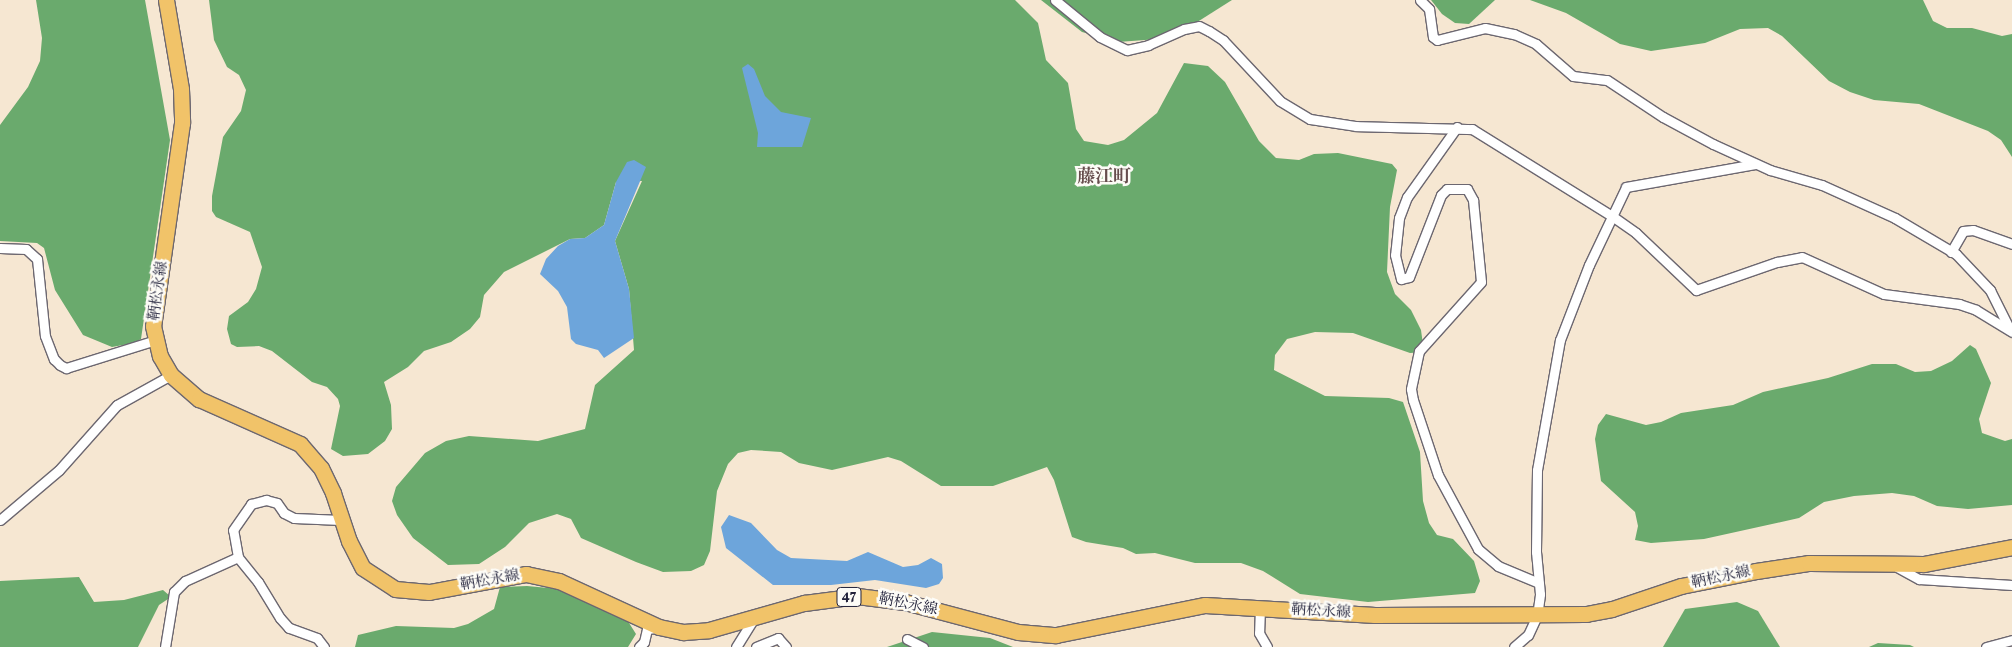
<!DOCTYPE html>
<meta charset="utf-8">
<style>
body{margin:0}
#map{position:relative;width:2012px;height:647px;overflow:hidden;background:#f6e7d2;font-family:Vollkorn,"Noto Serif JP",serif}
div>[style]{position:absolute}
.forest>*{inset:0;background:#6aaa6d}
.water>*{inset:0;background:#6da5db}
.roads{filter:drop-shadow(1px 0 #6c6770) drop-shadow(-1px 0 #6c6770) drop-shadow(0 1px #6c6770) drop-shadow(0 -1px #6c6770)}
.street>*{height:9px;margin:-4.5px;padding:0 4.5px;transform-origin:4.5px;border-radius:4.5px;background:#fff}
.primary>*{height:15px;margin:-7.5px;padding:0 7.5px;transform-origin:7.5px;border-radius:7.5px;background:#f1c369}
span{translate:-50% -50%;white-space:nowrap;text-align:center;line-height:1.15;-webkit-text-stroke:5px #fdfcf7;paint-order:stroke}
.shield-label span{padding:1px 4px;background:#fdfcf7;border:1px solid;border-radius:4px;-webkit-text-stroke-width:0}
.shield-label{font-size:14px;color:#22223b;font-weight:700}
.street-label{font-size:15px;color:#22223b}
.quarter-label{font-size:18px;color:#664d4d;font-weight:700}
</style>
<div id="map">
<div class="forest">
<div style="clip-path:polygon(36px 0,145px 0,170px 140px,141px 339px,134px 343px,112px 347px,83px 335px,55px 290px,44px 248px,37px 243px,0 241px,0 125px,28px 87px,40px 61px,42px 38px)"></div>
<div style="clip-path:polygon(209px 0,1015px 0,1038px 23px,1046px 60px,1068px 83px,1076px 129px,1084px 141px,1108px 145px,1124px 140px,1157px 113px,1184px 63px,1208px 66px,1225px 82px,1259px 141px,1276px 158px,1299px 160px,1314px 154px,1338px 153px,1392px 164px,1397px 170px,1390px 207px,1387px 272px,1395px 294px,1411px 310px,1421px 330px,1424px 352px,1410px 353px,1353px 333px,1315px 332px,1287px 339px,1275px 355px,1274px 370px,1325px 396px,1389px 398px,1403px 402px,1420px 452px,1423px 501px,1429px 523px,1437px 535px,1453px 539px,1474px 561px,1480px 581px,1475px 593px,1368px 602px,1300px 594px,1263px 571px,1241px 563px,1195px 563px,1155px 553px,1136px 554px,1123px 548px,1086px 542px,1072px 537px,1054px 480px,1047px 467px,993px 486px,941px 486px,901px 461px,888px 457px,832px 470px,799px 463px,781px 452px,751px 450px,738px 453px,728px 464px,717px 491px,710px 551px,704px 565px,691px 571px,663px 572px,636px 562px,581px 538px,571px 519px,557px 514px,529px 523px,505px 547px,479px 564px,448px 565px,413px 538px,397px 515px,392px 501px,396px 487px,425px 453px,446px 441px,469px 436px,538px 441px,585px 429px,595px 385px,634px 350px,629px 289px,615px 241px,642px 181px,616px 182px,604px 225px,585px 238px,570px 239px,504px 272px,484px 295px,480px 317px,470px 329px,451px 342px,424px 351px,408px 367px,384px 382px,391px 405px,392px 429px,385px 441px,368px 454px,343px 456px,331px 449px,340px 406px,338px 399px,327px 387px,312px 382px,272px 351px,259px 346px,237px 347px,231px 344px,227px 329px,229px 316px,248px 302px,256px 289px,262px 267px,250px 232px,216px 217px,212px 211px,212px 196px,223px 137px,241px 111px,246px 90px,239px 75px,227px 67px,214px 40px)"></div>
<div style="clip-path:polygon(1041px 0,1232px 0,1172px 38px,1118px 42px,1082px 32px)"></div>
<div style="clip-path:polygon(1431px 0,1495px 0,1469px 24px,1455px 23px,1442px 14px)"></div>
<div style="clip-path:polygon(1530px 0,1923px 0,1933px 21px,1947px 28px,1972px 28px,2002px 36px,2012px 34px,2012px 157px,2001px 140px,1988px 131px,1919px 104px,1874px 100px,1850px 92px,1829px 81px,1782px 36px,1768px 28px,1740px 29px,1705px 43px,1651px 51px,1620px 44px,1566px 13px)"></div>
<div style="clip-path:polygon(1970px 345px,1976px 349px,1991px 383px,1979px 419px,1982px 433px,2005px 441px,2012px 439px,2012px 505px,1968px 509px,1937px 506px,1914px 496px,1892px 493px,1854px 496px,1824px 502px,1799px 518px,1704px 539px,1651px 543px,1635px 540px,1638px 526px,1635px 512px,1601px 481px,1595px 439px,1598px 425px,1606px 414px,1646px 425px,1661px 422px,1681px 413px,1733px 405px,1763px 392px,1828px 378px,1872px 364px,1896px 364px,1915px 372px,1931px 371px,1952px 361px)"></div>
<div style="clip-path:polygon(79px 577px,94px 602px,124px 600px,163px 590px,171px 597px,159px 605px,138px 647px,0 647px,0 581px)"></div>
<div style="clip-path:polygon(527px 586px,559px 589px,624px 615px,636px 634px,628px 647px,355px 647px,358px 635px,396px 626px,454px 628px,468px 624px,494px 609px,500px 587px)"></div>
<div style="clip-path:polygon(1737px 602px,1758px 611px,1780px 647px,1663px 647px,1685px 609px)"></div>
<div style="clip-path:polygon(932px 632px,990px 638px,1013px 647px,887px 647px)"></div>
<div style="clip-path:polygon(1878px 643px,1910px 645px,1914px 647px,1869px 647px)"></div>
</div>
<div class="water">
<div style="clip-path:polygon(748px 64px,754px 69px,765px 96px,781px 112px,811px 118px,802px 147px,757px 147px,758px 133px,742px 68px)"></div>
<div style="clip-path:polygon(634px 160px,646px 167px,615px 241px,629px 289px,634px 338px,604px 358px,598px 350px,576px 344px,571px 339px,567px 307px,558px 291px,540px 274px,546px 259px,558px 246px,570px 239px,585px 238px,604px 225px,616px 182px,627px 162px)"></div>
<div style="clip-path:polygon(729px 515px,751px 523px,777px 550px,791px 558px,847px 561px,868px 552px,903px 567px,918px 565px,931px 558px,942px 564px,943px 578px,939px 584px,926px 588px,875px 580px,831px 585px,773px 585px,726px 548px,721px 527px)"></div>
</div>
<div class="roads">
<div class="street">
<div style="left:1055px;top:0;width:58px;rotate:39.4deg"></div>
<div style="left:1100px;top:37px;width:30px;rotate:26deg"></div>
<div style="left:1127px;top:50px;width:22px;rotate:-13deg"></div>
<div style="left:1148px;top:45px;width:39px;rotate:-24deg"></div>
<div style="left:1184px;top:29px;width:15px;rotate:-11deg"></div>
<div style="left:1199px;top:26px;width:11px;rotate:27deg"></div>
<div style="left:1209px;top:31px;width:17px;rotate:33deg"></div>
<div style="left:1223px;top:40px;width:83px;rotate:46.9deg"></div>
<div style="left:1280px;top:101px;width:35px;rotate:31deg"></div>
<div style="left:1310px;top:119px;width:47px;rotate:8.7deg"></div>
<div style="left:1356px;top:126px;width:116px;rotate:1.5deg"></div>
<div style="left:1472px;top:129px;width:165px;rotate:31.9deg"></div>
<div style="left:1612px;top:216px;width:29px;rotate:35deg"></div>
<div style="left:1636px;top:233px;width:83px;rotate:43.5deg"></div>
<div style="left:1696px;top:290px;width:86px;rotate:-19.1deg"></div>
<div style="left:1777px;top:262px;width:25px;rotate:-11deg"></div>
<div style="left:1802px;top:257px;width:90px;rotate:24.3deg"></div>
<div style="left:1884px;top:294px;width:76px;rotate:7.6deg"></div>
<div style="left:1959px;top:304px;width:18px;rotate:19deg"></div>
<div style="left:1976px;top:310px;width:42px;rotate:31.4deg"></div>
<div style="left:1420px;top:0;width:13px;rotate:45deg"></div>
<div style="left:1429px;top:9px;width:28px;rotate:82deg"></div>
<div style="left:1433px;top:37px;width:5px;rotate:37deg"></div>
<div style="left:1437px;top:40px;width:49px;rotate:-14deg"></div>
<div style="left:1485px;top:28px;width:30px;rotate:12deg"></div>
<div style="left:1514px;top:34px;width:24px;rotate:24deg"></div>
<div style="left:1536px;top:44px;width:49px;rotate:40.9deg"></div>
<div style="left:1573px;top:76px;width:34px;rotate:7deg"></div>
<div style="left:1607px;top:80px;width:67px;rotate:33.5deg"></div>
<div style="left:1663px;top:117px;width:57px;rotate:28.4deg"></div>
<div style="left:1713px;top:144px;width:63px;rotate:24.5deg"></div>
<div style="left:1770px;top:170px;width:54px;rotate:16.1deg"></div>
<div style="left:1822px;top:185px;width:80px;rotate:24.3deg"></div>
<div style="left:1895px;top:218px;width:71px;rotate:30.5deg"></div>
<div style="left:1956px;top:254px;width:50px;rotate:46.6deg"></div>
<div style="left:1990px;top:290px;width:45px;rotate:63.4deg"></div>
<div style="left:1457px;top:127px;width:86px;rotate:125.5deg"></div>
<div style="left:1407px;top:197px;width:22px;rotate:111deg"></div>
<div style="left:1399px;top:218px;width:37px;rotate:96deg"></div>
<div style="left:1395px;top:255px;width:25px;rotate:76deg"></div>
<div style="left:1401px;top:279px;width:8px;rotate:-14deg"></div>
<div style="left:1409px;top:277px;width:88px;rotate:-68.7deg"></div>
<div style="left:1441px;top:195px;width:8px;rotate:-45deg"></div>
<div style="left:1447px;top:189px;width:20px"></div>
<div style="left:1467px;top:189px;width:13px;rotate:61deg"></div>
<div style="left:1473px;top:200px;width:82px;rotate:84.4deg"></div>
<div style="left:1481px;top:282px;width:93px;rotate:131.9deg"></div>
<div style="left:1419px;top:351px;width:39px;rotate:102deg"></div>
<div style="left:1411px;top:389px;width:11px;rotate:80deg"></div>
<div style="left:1413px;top:400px;width:79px;rotate:71.6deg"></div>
<div style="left:1438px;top:475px;width:84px;rotate:61.6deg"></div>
<div style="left:1478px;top:549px;width:26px;rotate:40deg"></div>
<div style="left:1498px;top:566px;width:44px;rotate:22.5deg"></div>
<div style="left:0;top:248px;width:26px;rotate:2deg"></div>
<div style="left:26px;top:249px;width:15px;rotate:42deg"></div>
<div style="left:37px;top:259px;width:77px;rotate:84.1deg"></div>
<div style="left:45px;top:336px;width:25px;rotate:69deg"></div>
<div style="left:54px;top:359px;width:8px;rotate:45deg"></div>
<div style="left:60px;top:365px;width:7px;rotate:27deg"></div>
<div style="left:66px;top:368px;width:94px;rotate:-17.3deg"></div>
<div style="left:1951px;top:252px;width:24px;rotate:-60deg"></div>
<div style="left:1963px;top:231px;width:10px;rotate:-6deg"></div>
<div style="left:1973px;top:230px;width:41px;rotate:19.7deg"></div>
<div style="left:0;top:520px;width:77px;rotate:-40.3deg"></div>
<div style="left:59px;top:470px;width:87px;rotate:-48.3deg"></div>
<div style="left:117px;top:405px;width:62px;rotate:-29.1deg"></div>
<div style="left:1897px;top:567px;width:25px;rotate:29deg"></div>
<div style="left:1919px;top:579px;width:93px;rotate:3.7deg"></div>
<div style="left:1260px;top:607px;width:26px;rotate:92deg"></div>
<div style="left:1259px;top:633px;width:16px;rotate:60deg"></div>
<div style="left:907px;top:639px;width:18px;rotate:27deg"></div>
<div style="left:165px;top:647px;width:56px;rotate:-80.7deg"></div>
<div style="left:174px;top:592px;width:16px;rotate:-45deg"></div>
<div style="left:185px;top:581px;width:58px;rotate:-24.4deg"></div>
<div style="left:324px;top:647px;width:11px;rotate:-128deg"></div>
<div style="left:317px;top:638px;width:30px;rotate:-160deg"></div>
<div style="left:289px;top:628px;width:13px;rotate:-132deg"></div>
<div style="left:280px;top:618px;width:42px;rotate:-121.4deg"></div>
<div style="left:258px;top:582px;width:32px;rotate:-129deg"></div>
<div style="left:238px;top:557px;width:27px;rotate:-100deg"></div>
<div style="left:233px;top:530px;width:32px;rotate:-55deg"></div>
<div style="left:251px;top:504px;width:16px;rotate:-15deg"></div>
<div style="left:266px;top:500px;width:11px;rotate:15deg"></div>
<div style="left:277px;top:503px;width:12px;rotate:55deg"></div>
<div style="left:284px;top:513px;width:11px;rotate:27deg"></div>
<div style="left:294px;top:518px;width:47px;rotate:2.4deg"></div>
<div style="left:639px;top:647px;width:7px;rotate:-45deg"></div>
<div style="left:644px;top:642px;width:13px;rotate:-77deg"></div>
<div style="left:647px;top:629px;width:9px;rotate:-6deg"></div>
<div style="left:736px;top:647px;width:34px;rotate:-58deg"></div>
<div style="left:756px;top:647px;width:24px;rotate:-22deg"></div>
<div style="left:778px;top:638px;width:12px;rotate:48deg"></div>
<div style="left:1514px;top:647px;width:18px;rotate:-41deg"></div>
<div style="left:1528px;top:635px;width:21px;rotate:-65deg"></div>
<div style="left:1537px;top:616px;width:22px;rotate:-82deg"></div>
<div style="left:1540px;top:594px;width:42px;rotate:-95.4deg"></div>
<div style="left:1536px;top:552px;width:82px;rotate:-89.3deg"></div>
<div style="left:1537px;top:470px;width:132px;rotate:-80deg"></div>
<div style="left:1560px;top:340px;width:80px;rotate:-68.9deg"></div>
<div style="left:1589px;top:265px;width:86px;rotate:-64.6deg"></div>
<div style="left:1626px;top:187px;width:131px;rotate:-10.1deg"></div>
<div style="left:1986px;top:647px;width:27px;rotate:-15deg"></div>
</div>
<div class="primary">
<div style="left:166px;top:0;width:90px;rotate:80.4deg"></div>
<div style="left:181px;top:89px;width:34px;rotate:88deg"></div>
<div style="left:182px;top:123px;width:205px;rotate:98.1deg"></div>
<div style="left:153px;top:326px;width:31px;rotate:77deg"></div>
<div style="left:160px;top:356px;width:22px;rotate:60deg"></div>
<div style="left:171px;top:375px;width:37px;rotate:41deg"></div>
<div style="left:199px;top:399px;width:111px;rotate:24deg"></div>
<div style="left:300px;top:444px;width:32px;rotate:49deg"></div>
<div style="left:321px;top:468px;width:28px;rotate:64deg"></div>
<div style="left:333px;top:493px;width:51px;rotate:71.6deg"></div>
<div style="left:349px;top:541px;width:30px;rotate:63deg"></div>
<div style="left:363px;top:568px;width:38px;rotate:33deg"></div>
<div style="left:395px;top:589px;width:34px;rotate:5deg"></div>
<div style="left:429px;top:592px;width:99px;rotate:-10.5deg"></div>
<div style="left:526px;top:574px;width:34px;rotate:12deg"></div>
<div style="left:559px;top:581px;width:110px;rotate:24.7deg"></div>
<div style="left:659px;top:627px;width:25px;rotate:12deg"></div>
<div style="left:683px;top:632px;width:26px;rotate:-4deg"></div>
<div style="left:709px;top:630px;width:99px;rotate:-15.9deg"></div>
<div style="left:804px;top:603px;width:53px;rotate:-7.5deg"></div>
<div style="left:857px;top:596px;width:48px;rotate:7.1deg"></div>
<div style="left:905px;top:602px;width:117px;rotate:14.9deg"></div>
<div style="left:1018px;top:632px;width:38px;rotate:5deg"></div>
<div style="left:1056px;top:635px;width:152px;rotate:-11.4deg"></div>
<div style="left:1205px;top:605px;width:170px;rotate:3.4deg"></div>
<div style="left:1375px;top:615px;width:211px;rotate:-0.3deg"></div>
<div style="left:1586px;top:614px;width:26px;rotate:-11deg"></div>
<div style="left:1612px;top:609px;width:73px;rotate:-18.4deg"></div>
<div style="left:1681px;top:586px;width:76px;rotate:-11.3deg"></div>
<div style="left:1756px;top:571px;width:54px;rotate:-8.6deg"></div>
<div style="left:1809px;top:563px;width:115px;rotate:0.5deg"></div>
<div style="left:1924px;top:564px;width:90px;rotate:-10.9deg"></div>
</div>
</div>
<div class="shield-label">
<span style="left:849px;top:597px">47</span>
</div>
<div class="street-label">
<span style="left:159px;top:291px;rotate:-82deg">鞆松永線</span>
<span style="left:1721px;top:578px;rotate:-12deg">鞆松永線</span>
<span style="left:490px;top:581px;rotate:-10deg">鞆松永線</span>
<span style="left:908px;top:605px;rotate:11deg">鞆松永線</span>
<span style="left:1321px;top:612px;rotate:3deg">鞆松永線</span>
</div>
<div class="quarter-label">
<span style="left:1104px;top:178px">藤江町</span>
</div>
</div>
